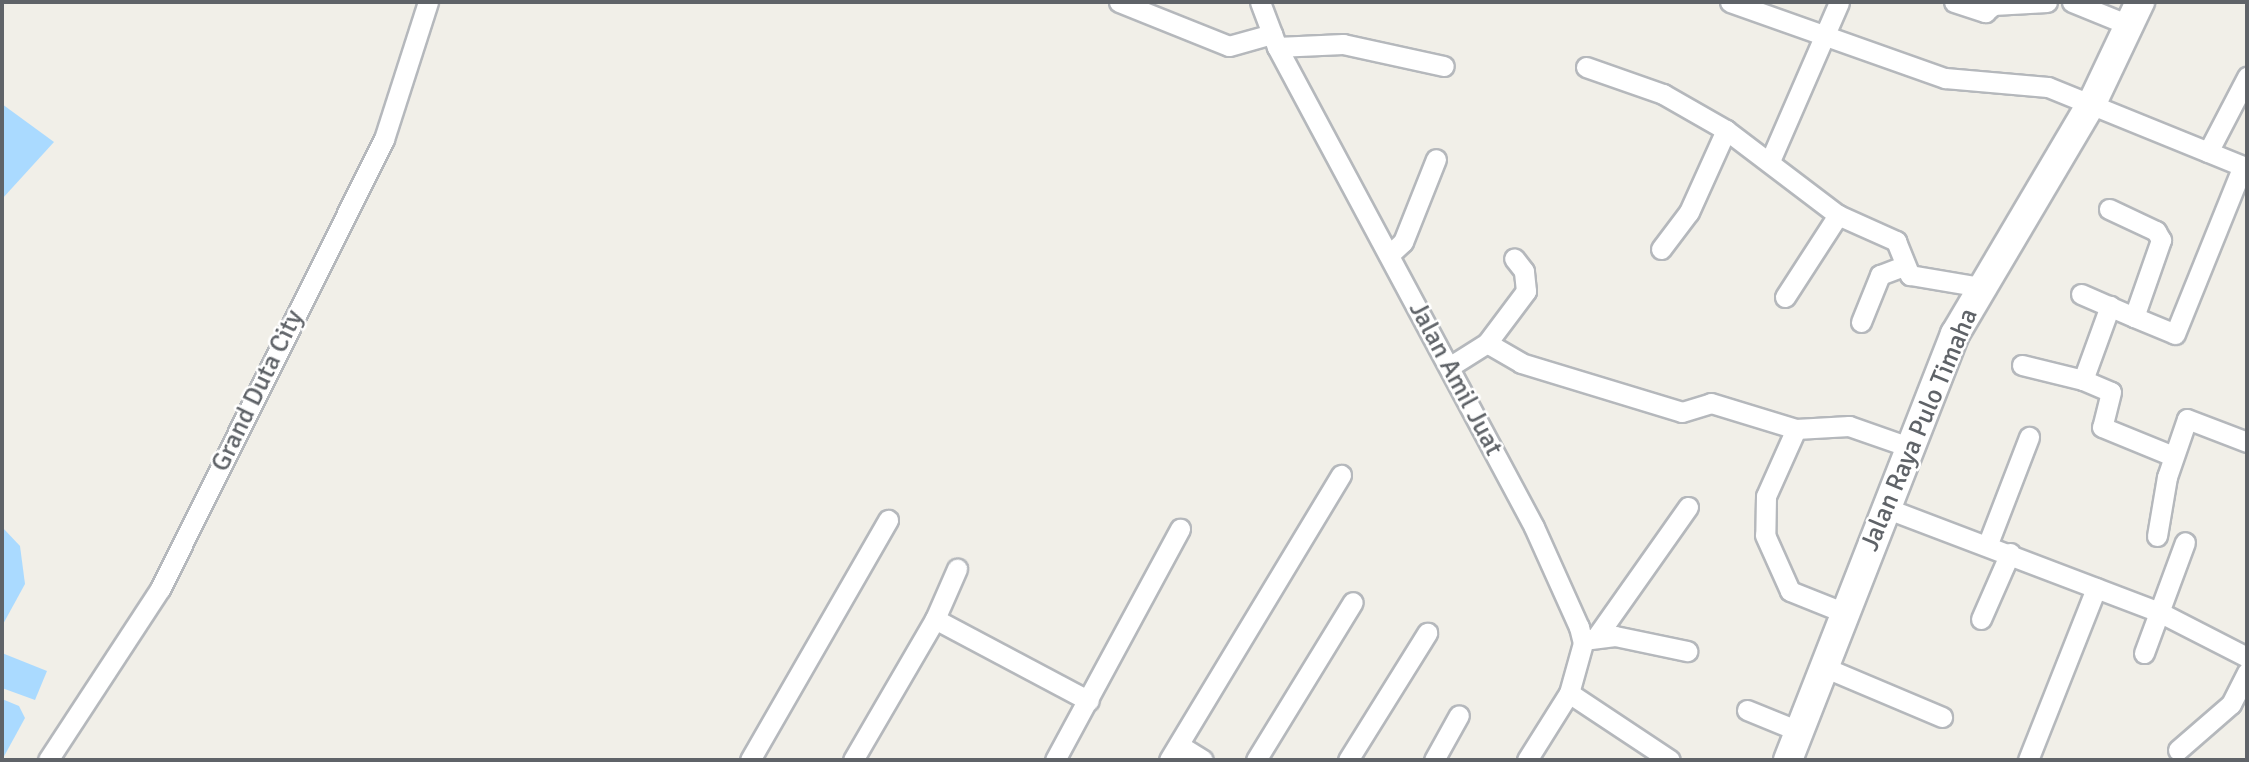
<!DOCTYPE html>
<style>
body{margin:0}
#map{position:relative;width:2249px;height:762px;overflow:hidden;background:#f1efe8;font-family:Signika,sans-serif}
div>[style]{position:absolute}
.water>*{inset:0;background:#aadaff}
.roads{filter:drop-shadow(2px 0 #b5b8bc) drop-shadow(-2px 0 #b5b8bc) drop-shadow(0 2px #b5b8bc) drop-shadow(0 -2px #b5b8bc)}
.street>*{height:19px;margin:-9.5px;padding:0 9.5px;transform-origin:9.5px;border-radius:9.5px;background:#fff}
.secondary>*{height:28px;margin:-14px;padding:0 14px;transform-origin:14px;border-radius:14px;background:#fff}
span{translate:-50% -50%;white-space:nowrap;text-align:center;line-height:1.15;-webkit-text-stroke:5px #fff;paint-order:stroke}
.street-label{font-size:26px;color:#5f6368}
.frame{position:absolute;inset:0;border:4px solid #5f6368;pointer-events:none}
</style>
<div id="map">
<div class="water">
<div style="clip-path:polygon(2px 104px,54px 142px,2px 199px)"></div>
<div style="clip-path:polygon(2px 527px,20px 546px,25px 584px,2px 626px)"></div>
<div style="clip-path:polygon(2px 653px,47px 671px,35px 700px,2px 688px)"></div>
<div style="clip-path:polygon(2px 699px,19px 706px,25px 718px,2px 760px)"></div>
</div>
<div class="roads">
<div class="street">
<div style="left:1119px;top:2px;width:118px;rotate:21.8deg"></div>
<div style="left:1229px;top:46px;width:45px;rotate:-15.6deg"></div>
<div style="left:1260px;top:2px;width:48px;rotate:69.3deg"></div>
<div style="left:1277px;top:47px;width:544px;rotate:61.83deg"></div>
<div style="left:1534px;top:527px;width:110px;rotate:65.8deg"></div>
<div style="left:1579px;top:627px;width:16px;rotate:76deg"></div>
<div style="left:1583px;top:643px;width:52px;rotate:105.6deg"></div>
<div style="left:1569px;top:693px;width:79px;rotate:122.1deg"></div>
<div style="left:1730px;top:2px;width:228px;rotate:19.5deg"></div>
<div style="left:1945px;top:78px;width:103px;rotate:5deg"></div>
<div style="left:2048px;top:87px;width:215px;rotate:22.1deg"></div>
<div style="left:1954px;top:2px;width:33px;rotate:18deg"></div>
<div style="left:1985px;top:12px;width:11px;rotate:-41deg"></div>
<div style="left:1993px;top:5px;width:54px;rotate:-3.2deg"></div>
<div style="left:2072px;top:2px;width:61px;rotate:22deg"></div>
<div style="left:1277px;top:47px;width:66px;rotate:-2.6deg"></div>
<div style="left:1343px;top:44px;width:103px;rotate:12.3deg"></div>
<div style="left:1586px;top:67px;width:82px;rotate:19.3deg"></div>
<div style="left:1663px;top:94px;width:73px;rotate:29.7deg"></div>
<div style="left:1726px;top:130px;width:141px;rotate:37.2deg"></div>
<div style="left:1838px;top:215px;width:64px;rotate:24.1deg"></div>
<div style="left:1896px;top:241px;width:37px;rotate:68deg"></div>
<div style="left:1910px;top:275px;width:72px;rotate:9.6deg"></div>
<div style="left:2208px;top:152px;width:85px;rotate:-62.5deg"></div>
<div style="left:1770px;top:161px;width:173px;rotate:-66.5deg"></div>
<div style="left:1661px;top:249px;width:46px;rotate:-52.9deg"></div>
<div style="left:1689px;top:212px;width:90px;rotate:-65.7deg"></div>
<div style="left:1389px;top:255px;width:19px;rotate:-43deg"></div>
<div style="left:1403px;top:242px;width:89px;rotate:-68.3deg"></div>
<div style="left:2081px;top:294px;width:58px;rotate:23.5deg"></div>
<div style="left:2134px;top:317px;width:82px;rotate:-70.7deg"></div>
<div style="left:2161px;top:240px;width:10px;rotate:-119deg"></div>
<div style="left:2156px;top:231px;width:52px;rotate:-154.9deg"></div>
<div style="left:1785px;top:297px;width:98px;rotate:-57.1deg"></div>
<div style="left:2134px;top:317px;width:44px;rotate:22.5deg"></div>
<div style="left:2175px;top:334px;width:181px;rotate:-68deg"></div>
<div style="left:1861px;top:322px;width:51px;rotate:-68deg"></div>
<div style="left:1880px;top:275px;width:25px;rotate:-21deg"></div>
<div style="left:1487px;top:343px;width:65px;rotate:-53.1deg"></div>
<div style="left:1526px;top:291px;width:20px;rotate:-96deg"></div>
<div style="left:1524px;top:271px;width:16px;rotate:-128deg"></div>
<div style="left:2022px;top:365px;width:63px;rotate:13.8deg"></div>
<div style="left:2083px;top:380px;width:79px;rotate:-70deg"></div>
<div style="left:1449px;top:367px;width:45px;rotate:-32.3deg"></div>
<div style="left:1487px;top:343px;width:39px;rotate:30deg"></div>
<div style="left:1521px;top:363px;width:168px;rotate:16.9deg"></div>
<div style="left:1682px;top:412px;width:30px;rotate:-17deg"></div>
<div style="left:1711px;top:403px;width:89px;rotate:17deg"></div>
<div style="left:1796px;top:429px;width:53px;rotate:-3.2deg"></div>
<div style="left:1849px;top:426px;width:64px;rotate:19.3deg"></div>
<div style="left:2083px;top:380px;width:30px;rotate:23deg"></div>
<div style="left:2111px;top:392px;width:36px;rotate:104deg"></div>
<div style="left:2102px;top:427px;width:77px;rotate:22.2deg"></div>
<div style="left:1796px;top:429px;width:73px;rotate:114.1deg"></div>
<div style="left:1766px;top:496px;width:39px;rotate:91deg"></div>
<div style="left:1765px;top:535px;width:61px;rotate:65.9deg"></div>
<div style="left:1790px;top:591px;width:59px;rotate:21.8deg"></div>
<div style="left:1883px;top:507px;width:295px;rotate:20.8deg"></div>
<div style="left:2159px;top:612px;width:99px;rotate:27.1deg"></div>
<div style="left:2157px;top:536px;width:60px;rotate:-80.4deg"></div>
<div style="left:2167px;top:477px;width:61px;rotate:-71deg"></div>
<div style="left:2187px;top:419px;width:64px;rotate:21deg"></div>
<div style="left:1987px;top:546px;width:117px;rotate:-68.9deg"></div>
<div style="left:935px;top:619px;width:55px;rotate:-66.3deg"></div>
<div style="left:1981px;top:619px;width:72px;rotate:-66.3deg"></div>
<div style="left:1597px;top:636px;width:158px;rotate:-54.8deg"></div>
<div style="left:1591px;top:639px;width:24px;rotate:-7deg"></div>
<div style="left:1615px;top:636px;width:74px;rotate:11.8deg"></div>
<div style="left:2144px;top:653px;width:118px;rotate:-69.7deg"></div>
<div style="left:1826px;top:668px;width:126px;rotate:22.9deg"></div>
<div style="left:1569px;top:693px;width:121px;rotate:33.6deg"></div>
<div style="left:1747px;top:710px;width:58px;rotate:22.2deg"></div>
<div style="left:1179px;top:745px;width:28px;rotate:32deg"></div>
<div style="left:2178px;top:750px;width:70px;rotate:-41deg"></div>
<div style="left:2231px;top:704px;width:36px;rotate:-63deg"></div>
<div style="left:48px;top:760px;width:204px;rotate:-56.8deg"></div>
<div style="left:160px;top:589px;width:503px;rotate:-63.54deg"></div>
<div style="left:384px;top:139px;width:144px;rotate:-72.2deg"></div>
<div style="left:750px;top:760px;width:277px;rotate:-60.1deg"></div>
<div style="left:853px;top:760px;width:163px;rotate:-59.8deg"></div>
<div style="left:935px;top:619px;width:174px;rotate:28deg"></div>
<div style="left:1055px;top:760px;width:263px;rotate:-61.6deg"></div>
<div style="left:1169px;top:760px;width:333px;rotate:-58.9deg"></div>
<div style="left:1256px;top:760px;width:185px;rotate:-58.5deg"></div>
<div style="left:1348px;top:760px;width:150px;rotate:-58.1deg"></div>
<div style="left:1434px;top:760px;width:51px;rotate:-60.9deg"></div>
<div style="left:2028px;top:760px;width:185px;rotate:-68.4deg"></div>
</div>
<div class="secondary">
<div style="left:1788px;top:760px;width:458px;rotate:-68.6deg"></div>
<div style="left:1955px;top:334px;width:271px;rotate:-59.4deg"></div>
<div style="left:2093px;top:101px;width:110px;rotate:-64.6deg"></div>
</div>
</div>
<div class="street-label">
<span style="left:1455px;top:379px;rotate:62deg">Jalan Amil Juat</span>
<span style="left:258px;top:391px;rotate:-64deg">Grand Duta City</span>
<span style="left:1920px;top:430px;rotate:-67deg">Jalan Raya Pulo Timaha</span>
</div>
<div class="frame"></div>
</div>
